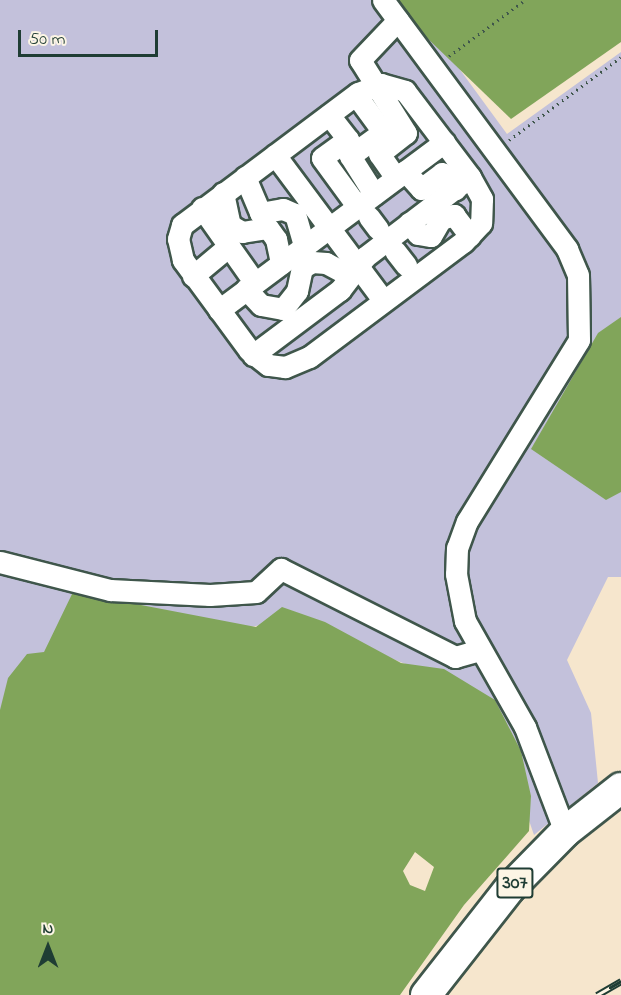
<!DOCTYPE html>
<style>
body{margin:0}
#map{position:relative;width:621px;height:995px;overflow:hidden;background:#f6e6cd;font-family:"Indie Flower",sans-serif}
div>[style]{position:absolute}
.industrial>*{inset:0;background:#c3c1db}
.forest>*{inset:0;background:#81a55a}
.path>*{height:3px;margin-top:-1.5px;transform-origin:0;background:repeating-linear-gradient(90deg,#3f564b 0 1.5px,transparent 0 6px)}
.roads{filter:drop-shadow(2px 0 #3f564b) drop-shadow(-2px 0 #3f564b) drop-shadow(0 2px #3f564b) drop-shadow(0 -2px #3f564b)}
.minor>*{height:21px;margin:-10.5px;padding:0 10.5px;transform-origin:10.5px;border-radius:10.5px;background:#fff}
.highway>*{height:30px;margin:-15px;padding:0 15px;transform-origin:15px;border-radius:15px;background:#fff}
.rail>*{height:7px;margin-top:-3.5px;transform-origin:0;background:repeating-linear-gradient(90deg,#fcf5e5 0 14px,#1f3d34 0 28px);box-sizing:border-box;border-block:2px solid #1f3d34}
span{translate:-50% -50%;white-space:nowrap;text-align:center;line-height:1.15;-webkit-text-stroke:4.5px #fcf5e5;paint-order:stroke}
.shield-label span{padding:2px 4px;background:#fcf5e5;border:2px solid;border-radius:4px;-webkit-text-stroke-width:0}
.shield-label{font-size:20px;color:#1f3d34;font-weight:700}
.north{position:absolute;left:18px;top:917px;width:60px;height:60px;-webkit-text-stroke:4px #fcf5e5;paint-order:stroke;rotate:0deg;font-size:16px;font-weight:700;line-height:24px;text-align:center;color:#1f3d34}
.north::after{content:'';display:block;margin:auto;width:21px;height:27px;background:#1f3d34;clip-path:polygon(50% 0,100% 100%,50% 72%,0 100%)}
.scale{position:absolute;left:18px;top:30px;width:140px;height:27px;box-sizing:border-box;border:3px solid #1f3d34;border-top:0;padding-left:8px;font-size:18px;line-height:21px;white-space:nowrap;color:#1f3d34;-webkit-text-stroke:4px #fcf5e5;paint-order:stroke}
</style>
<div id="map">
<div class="industrial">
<div style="clip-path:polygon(0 0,409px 0,507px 134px,621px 52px,621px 577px,608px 577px,567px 660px,591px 713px,598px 783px,534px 835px,491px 710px,455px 683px,291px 620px,232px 630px,0 730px)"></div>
</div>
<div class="forest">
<div style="clip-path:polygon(398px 0,621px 0,621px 42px,511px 119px,425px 36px)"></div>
<div style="clip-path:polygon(621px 317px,621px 492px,606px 500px,531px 449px,598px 333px)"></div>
<div style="clip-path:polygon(evenodd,73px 592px,256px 627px,282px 607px,325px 622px,401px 663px,444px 669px,495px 700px,521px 751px,531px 796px,529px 831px,464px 905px,400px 995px,0 995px,0 710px,8px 678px,27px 654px,44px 652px,73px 592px,415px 852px,434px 867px,425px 891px,410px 885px,403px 871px,415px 852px)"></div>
</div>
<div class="path">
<div style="left:449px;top:56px;width:94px;rotate:-36.4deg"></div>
<div style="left:509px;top:140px;width:139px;rotate:-36.5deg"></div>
</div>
<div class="roads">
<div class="minor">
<div style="left:383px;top:0;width:310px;rotate:53.5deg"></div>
<div style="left:567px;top:249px;width:28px;rotate:67deg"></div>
<div style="left:578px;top:275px;width:65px;rotate:89.1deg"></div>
<div style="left:579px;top:340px;width:213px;rotate:121.7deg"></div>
<div style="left:467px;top:521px;width:29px;rotate:110deg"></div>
<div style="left:457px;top:548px;width:26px;rotate:92deg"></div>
<div style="left:456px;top:574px;width:48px;rotate:79.2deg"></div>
<div style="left:465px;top:621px;width:122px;rotate:60.5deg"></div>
<div style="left:525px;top:727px;width:112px;rotate:69.1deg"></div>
<div style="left:381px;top:84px;width:25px;rotate:16deg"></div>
<div style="left:405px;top:91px;width:108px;rotate:52.9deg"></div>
<div style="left:470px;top:177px;width:25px;rotate:61deg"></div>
<div style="left:482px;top:199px;width:24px;rotate:92deg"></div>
<div style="left:481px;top:223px;width:26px;rotate:133deg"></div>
<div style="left:463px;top:242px;width:192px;rotate:143.2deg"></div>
<div style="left:309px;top:357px;width:26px;rotate:157deg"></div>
<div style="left:285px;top:367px;width:17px;rotate:-173deg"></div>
<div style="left:268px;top:365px;width:24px;rotate:-142deg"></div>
<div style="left:249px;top:350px;width:112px;rotate:-126.3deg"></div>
<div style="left:183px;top:260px;width:22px;rotate:-103deg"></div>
<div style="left:178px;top:239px;width:15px;rotate:-74deg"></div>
<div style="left:182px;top:225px;width:220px;rotate:-36.9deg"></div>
<div style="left:358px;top:93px;width:25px;rotate:-21deg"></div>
<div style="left:356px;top:95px;width:46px;rotate:53.9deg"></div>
<div style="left:383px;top:132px;width:41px;rotate:144deg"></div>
<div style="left:350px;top:156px;width:45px;rotate:57.7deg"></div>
<div style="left:329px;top:115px;width:31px;rotate:52deg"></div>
<div style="left:348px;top:139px;width:32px;rotate:144deg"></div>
<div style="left:322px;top:158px;width:59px;rotate:53.9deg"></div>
<div style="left:275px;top:155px;width:182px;rotate:53.3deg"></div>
<div style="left:405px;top:171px;width:24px;rotate:48deg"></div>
<div style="left:421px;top:189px;width:26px;rotate:-37deg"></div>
<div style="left:442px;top:173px;width:21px;rotate:51deg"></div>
<div style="left:245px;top:177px;width:39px;rotate:67deg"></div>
<div style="left:260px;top:213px;width:23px;rotate:-10deg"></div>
<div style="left:283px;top:209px;width:13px;rotate:23deg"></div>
<div style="left:295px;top:214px;width:33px;rotate:74deg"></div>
<div style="left:396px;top:178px;width:29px;rotate:-125deg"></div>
<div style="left:379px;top:154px;width:34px;rotate:-38deg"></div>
<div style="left:406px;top:133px;width:86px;rotate:-122.2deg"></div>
<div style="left:360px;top:60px;width:55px;rotate:-46.5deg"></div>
<div style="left:223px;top:193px;width:33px;rotate:78deg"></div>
<div style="left:230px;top:225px;width:14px;rotate:30deg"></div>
<div style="left:242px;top:232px;width:26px;rotate:-9deg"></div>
<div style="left:268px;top:228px;width:14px;rotate:54deg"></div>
<div style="left:276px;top:239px;width:25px;rotate:78deg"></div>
<div style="left:202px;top:208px;width:92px;rotate:54.8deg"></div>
<div style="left:369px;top:217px;width:15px;rotate:53deg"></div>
<div style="left:409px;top:223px;width:14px;rotate:51deg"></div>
<div style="left:418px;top:234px;width:13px;rotate:9deg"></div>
<div style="left:431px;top:236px;width:20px;rotate:-60deg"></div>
<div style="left:441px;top:219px;width:14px;rotate:-17deg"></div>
<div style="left:454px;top:215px;width:26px;rotate:53deg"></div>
<div style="left:395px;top:251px;width:18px;rotate:52deg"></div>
<div style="left:193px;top:276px;width:47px;rotate:-39.8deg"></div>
<div style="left:246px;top:289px;width:22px;rotate:47deg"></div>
<div style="left:261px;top:305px;width:22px;rotate:10deg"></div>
<div style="left:283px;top:309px;width:23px;rotate:-52deg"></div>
<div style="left:297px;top:291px;width:24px;rotate:-78deg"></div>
<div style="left:302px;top:268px;width:12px;rotate:-31deg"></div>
<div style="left:312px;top:262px;width:14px;rotate:4deg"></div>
<div style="left:326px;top:263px;width:27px;rotate:28deg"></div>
<div style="left:219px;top:310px;width:281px;rotate:-36.7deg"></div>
<div style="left:253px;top:355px;width:109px;rotate:-36.8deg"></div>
<div style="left:340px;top:290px;width:41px;rotate:-52.9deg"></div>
<div style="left:365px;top:257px;width:132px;rotate:-37.3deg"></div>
<div style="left:0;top:562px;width:114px;rotate:14.3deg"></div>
<div style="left:110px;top:590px;width:100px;rotate:2.9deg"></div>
<div style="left:210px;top:595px;width:46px;rotate:-3.7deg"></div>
<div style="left:256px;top:592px;width:34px;rotate:-43deg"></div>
<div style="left:281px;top:569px;width:195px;rotate:26.8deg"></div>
<div style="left:455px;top:657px;width:26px;rotate:-16deg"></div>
</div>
<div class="highway">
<div style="left:426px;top:995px;width:136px;rotate:-51.9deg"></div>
<div style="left:510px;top:888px;width:78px;rotate:-45.5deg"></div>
<div style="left:565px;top:832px;width:71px;rotate:-38.2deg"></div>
</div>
</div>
<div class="rail">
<div style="left:597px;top:995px;width:28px;rotate:-30deg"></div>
</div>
<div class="shield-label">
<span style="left:515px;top:883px">307</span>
</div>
<div class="north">N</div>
<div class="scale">50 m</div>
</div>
